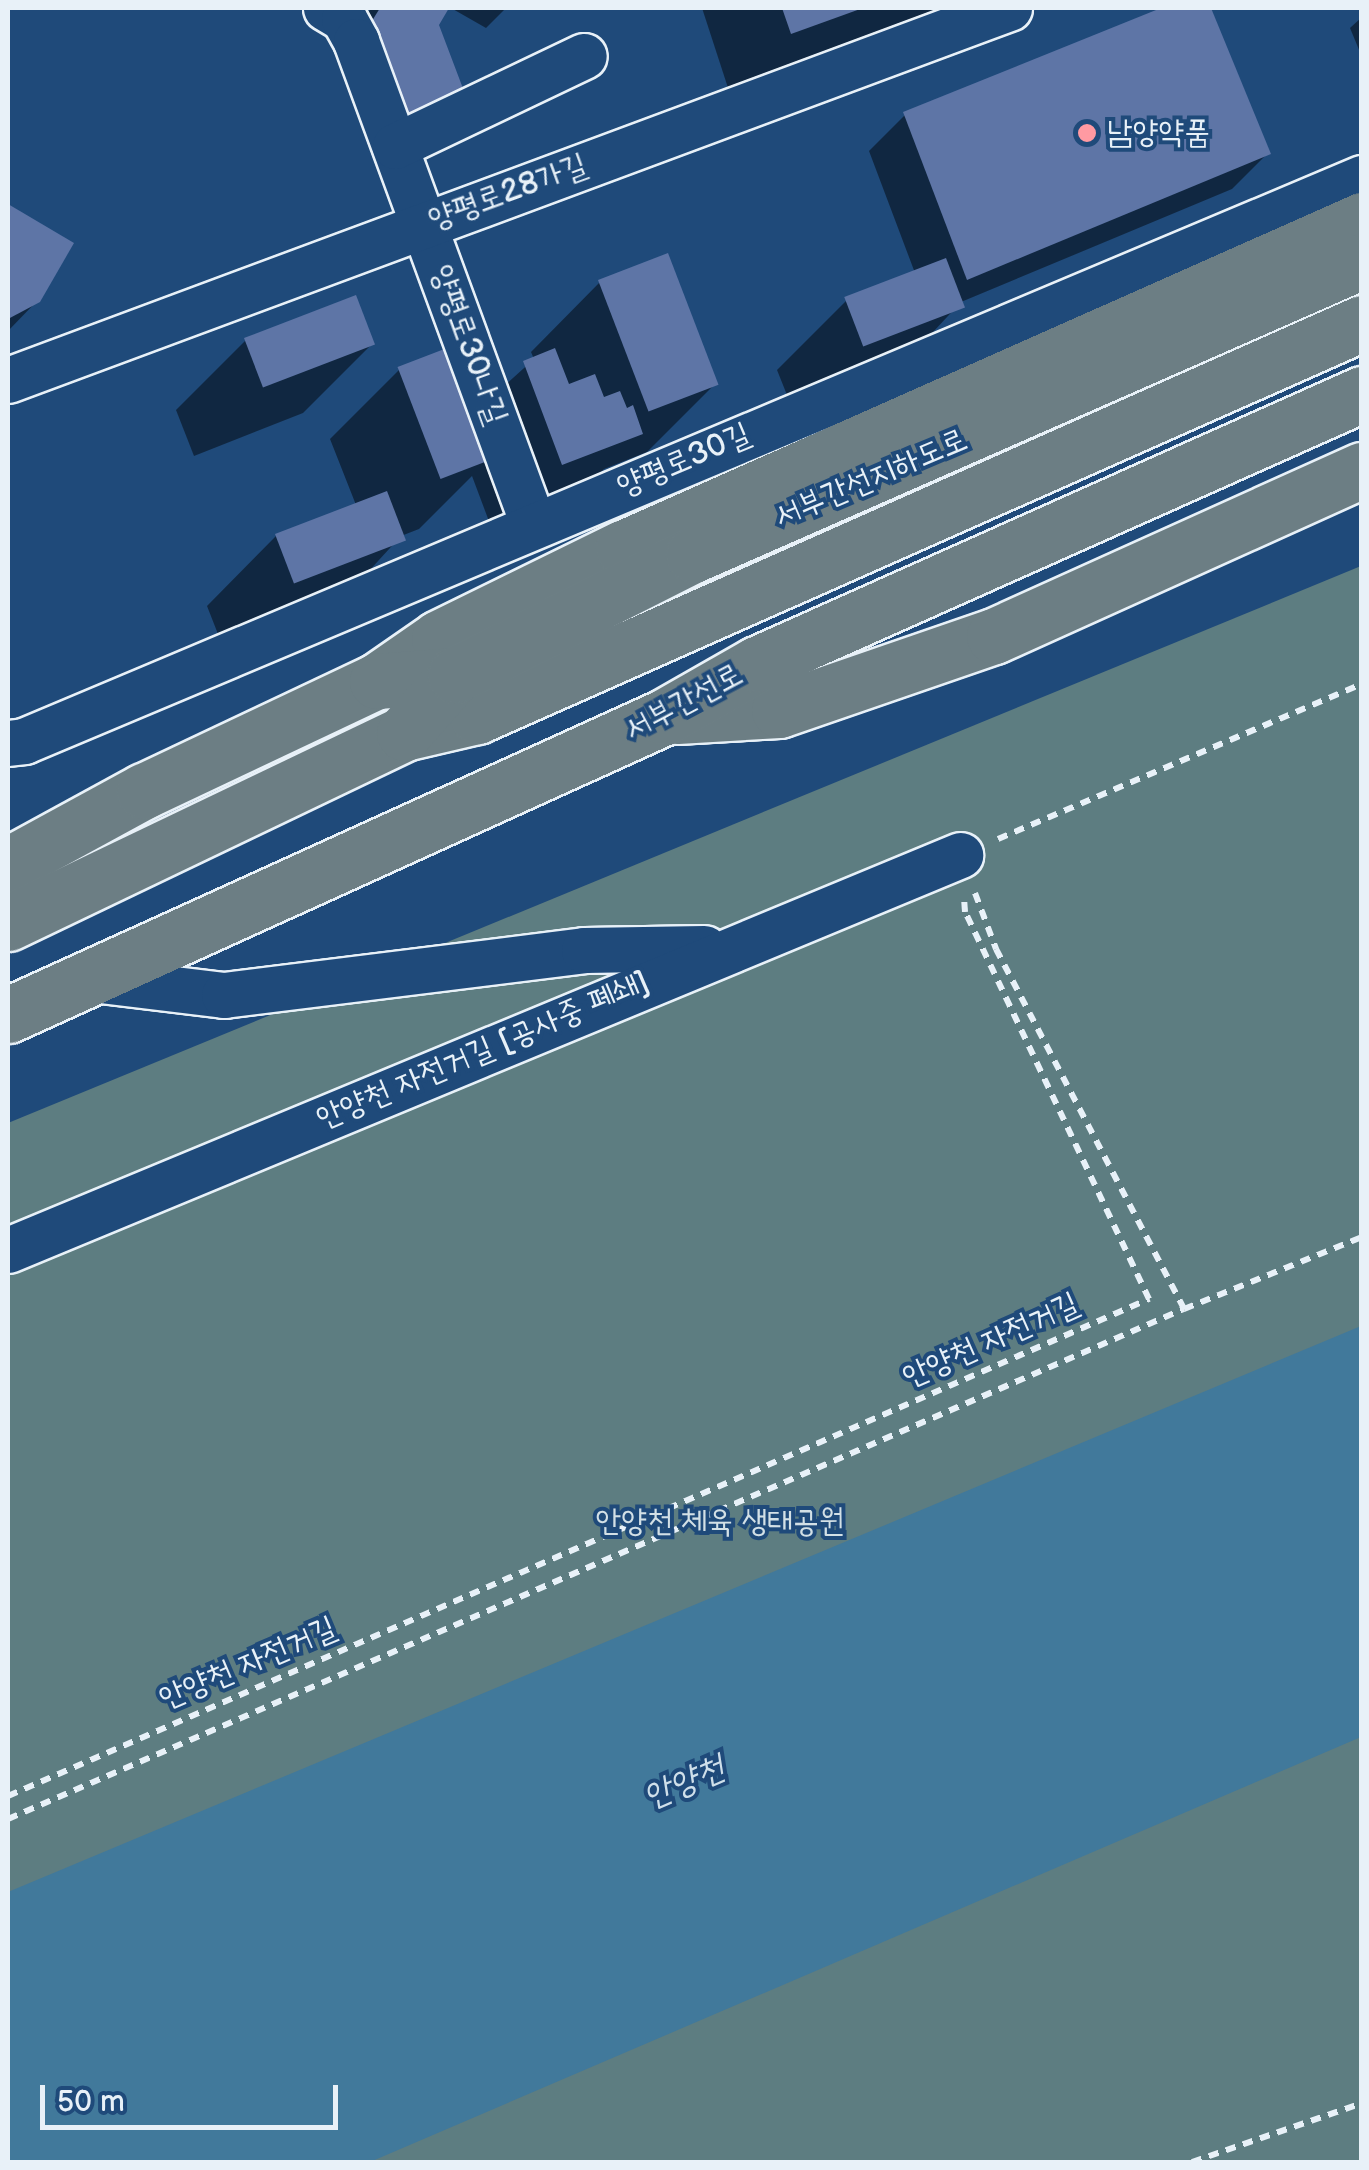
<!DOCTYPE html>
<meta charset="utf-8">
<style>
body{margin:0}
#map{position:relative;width:1369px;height:2170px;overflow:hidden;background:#1f4a7a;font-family:"Balsamiq Sans","Poor Story",sans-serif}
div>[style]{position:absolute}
.green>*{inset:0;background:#5d7d81}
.water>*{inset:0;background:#41799b}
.shadow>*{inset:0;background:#0007}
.building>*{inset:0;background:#5e75a6;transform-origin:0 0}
.path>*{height:6px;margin-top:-3px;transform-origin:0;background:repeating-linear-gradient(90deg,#e8f1f8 0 10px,transparent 0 18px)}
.roads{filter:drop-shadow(2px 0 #e8f1f8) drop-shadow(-2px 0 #e8f1f8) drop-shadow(0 2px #e8f1f8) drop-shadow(0 -2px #e8f1f8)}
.minor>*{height:45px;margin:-22.5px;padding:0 22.5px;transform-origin:22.5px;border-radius:22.5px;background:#1f4a7a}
.major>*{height:55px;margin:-27.5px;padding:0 27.5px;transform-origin:27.5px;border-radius:27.5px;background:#6c7e84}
.highway>*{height:55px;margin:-27.5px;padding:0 27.5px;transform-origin:27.5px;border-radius:27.5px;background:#6c7e84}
.dots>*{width:28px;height:28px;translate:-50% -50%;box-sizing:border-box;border:5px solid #1f4a7a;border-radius:50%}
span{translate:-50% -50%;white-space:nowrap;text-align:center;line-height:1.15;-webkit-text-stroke:8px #1f4a7a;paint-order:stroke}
.poi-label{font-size:32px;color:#e8f1f8}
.left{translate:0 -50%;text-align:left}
.street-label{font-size:32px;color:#e8f1f8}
.park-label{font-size:32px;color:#d3e0e6}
.water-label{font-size:35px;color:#cfdfea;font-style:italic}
.frame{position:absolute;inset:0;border:10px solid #e8f1f8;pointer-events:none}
.scale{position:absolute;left:40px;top:2085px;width:298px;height:45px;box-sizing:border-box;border:5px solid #e8f1f8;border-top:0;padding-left:12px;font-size:30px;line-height:35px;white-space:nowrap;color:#e8f1f8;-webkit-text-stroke:8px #1f4a7a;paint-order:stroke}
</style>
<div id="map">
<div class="green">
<div style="clip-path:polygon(1361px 566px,1361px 2162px,8px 2162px,8px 1123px)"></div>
</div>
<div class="water">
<div style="clip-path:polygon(1361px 1326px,1361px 1737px,370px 2162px,8px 2162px,8px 1892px)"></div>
</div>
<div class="shadow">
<div style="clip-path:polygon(371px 8px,446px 8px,437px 25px,344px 53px)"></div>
<div style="clip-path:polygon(451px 8px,506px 8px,486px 28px)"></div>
<div style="clip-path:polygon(702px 8px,951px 8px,730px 94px)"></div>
<div style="clip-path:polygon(1168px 8px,1208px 8px,1268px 153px,1232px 189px,961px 302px,893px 375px,795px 415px,777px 370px,846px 301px,915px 273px,869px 151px,905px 115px)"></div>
<div style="clip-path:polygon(1362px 17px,1362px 57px,1350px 28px)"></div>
<div style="clip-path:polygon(8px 207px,71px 244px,38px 300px,8px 331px)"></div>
<div style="clip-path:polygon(600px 282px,716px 383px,647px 452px,604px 469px,571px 502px,493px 532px,472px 476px,419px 529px,401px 536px,334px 609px,225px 652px,207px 606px,276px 536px,356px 505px,330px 439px,399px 370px,471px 416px,534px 359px,531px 352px)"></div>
<div style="clip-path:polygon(245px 341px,372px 344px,303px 413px,194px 456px,176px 410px)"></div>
</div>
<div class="building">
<div style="clip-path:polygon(380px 8px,449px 8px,439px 25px,470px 107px,411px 130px,370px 24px)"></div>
<div style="clip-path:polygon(782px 8px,863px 8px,791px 34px)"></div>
<div style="clip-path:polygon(1161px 8px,1211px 8px,1271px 154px,967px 280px,903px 112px)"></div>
<div style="clip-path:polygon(8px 204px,74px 243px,40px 302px,8px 319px)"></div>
<div style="left:668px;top:253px;width:141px;height:75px;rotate:69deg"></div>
<div style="left:946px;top:258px;width:53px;height:109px;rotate:69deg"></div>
<div style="left:356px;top:295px;width:53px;height:120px;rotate:69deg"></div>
<div style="left:447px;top:348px;width:120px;height:53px;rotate:69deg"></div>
<div style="clip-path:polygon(555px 348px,569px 384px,595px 374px,604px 397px,620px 391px,627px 408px,633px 405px,643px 434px,562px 465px,523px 361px)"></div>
<div style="left:387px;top:491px;width:53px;height:120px;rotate:69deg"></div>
</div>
<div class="path">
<div style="left:998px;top:839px;width:396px;rotate:-23.1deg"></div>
<div style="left:975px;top:893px;width:60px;rotate:69.4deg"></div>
<div style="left:996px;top:949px;width:406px;rotate:62.4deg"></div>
<div style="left:1184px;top:1309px;width:192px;rotate:-22deg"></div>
<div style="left:8px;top:1796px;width:1245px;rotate:-23.54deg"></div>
<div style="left:1149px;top:1299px;width:429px;rotate:-115.4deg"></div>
<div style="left:965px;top:912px;width:16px;rotate:-94deg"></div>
<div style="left:8px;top:1819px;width:1282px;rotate:-23.45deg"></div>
<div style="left:1192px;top:2162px;width:180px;rotate:-19.1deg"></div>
</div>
<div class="roads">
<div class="minor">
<div style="left:326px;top:8px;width:21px;rotate:31deg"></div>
<div style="left:344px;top:19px;width:25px;rotate:61deg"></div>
<div style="left:356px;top:41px;width:514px;rotate:69.87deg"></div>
<div style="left:395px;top:146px;width:209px;rotate:-25.5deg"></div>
<div style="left:8px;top:380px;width:1068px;rotate:-20.39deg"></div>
<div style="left:8px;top:743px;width:16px;rotate:-7deg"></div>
<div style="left:24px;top:741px;width:1452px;rotate:-22.82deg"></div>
<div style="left:92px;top:979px;width:133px;rotate:6.9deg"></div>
<div style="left:224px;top:995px;width:363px;rotate:-7.1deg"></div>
<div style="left:584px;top:950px;width:120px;rotate:-1deg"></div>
<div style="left:8px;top:1250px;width:1031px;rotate:-22.53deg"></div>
</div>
<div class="major">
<div style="left:677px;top:716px;width:102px;rotate:-3.4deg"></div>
<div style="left:779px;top:710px;width:227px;rotate:-19deg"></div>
<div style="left:994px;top:636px;width:404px;rotate:-24.3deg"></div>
<div style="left:8px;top:865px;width:155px;rotate:-28.6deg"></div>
<div style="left:144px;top:791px;width:258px;rotate:-25.3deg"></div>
<div style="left:377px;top:681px;width:75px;rotate:-34.7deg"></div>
<div style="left:439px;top:638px;width:205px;rotate:-26.1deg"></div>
<div style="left:623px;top:548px;width:809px;rotate:-23.93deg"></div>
<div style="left:8px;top:923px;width:439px;rotate:-25.6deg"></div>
<div style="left:404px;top:733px;width:75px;rotate:-13.1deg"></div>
<div style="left:477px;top:716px;width:968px;rotate:-23.94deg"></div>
<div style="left:8px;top:1015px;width:721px;rotate:-24.43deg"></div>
<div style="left:664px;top:717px;width:107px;rotate:-29.7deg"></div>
<div style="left:757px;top:664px;width:663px;rotate:-24.05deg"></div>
</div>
<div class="highway">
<div style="left:377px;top:681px;width:78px;rotate:-4.4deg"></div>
<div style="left:404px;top:733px;width:77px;rotate:-48.7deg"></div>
<div style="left:455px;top:675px;width:267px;rotate:-26.8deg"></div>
<div style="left:693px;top:555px;width:731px;rotate:-23.72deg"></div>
</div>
</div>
<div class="dots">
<div style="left:1087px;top:133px;background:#ff9aa2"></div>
</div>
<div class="poi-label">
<span class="left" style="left:1107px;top:133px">남양약품</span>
</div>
<div class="street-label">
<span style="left:508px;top:193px;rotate:-20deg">양평로28가길</span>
<span style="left:468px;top:345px;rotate:70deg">양평로30나길</span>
<span style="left:684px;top:461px;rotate:-23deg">양평로30길</span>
<span style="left:871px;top:479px;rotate:-23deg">서부간선지하도로</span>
<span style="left:684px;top:703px;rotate:-28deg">서부간선로</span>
<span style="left:483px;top:1051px;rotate:-23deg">안양천 자전거길 [공사중 폐쇄]</span>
<span style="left:991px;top:1341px;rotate:-24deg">안양천 자전거길</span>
<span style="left:248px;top:1664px;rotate:-23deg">안양천 자전거길</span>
</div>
<div class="park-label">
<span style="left:720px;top:1522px">안양천 체육 생태공원</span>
</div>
<div class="water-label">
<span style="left:684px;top:1783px;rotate:-23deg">안양천</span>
</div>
<div class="frame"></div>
<div class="scale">50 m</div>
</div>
